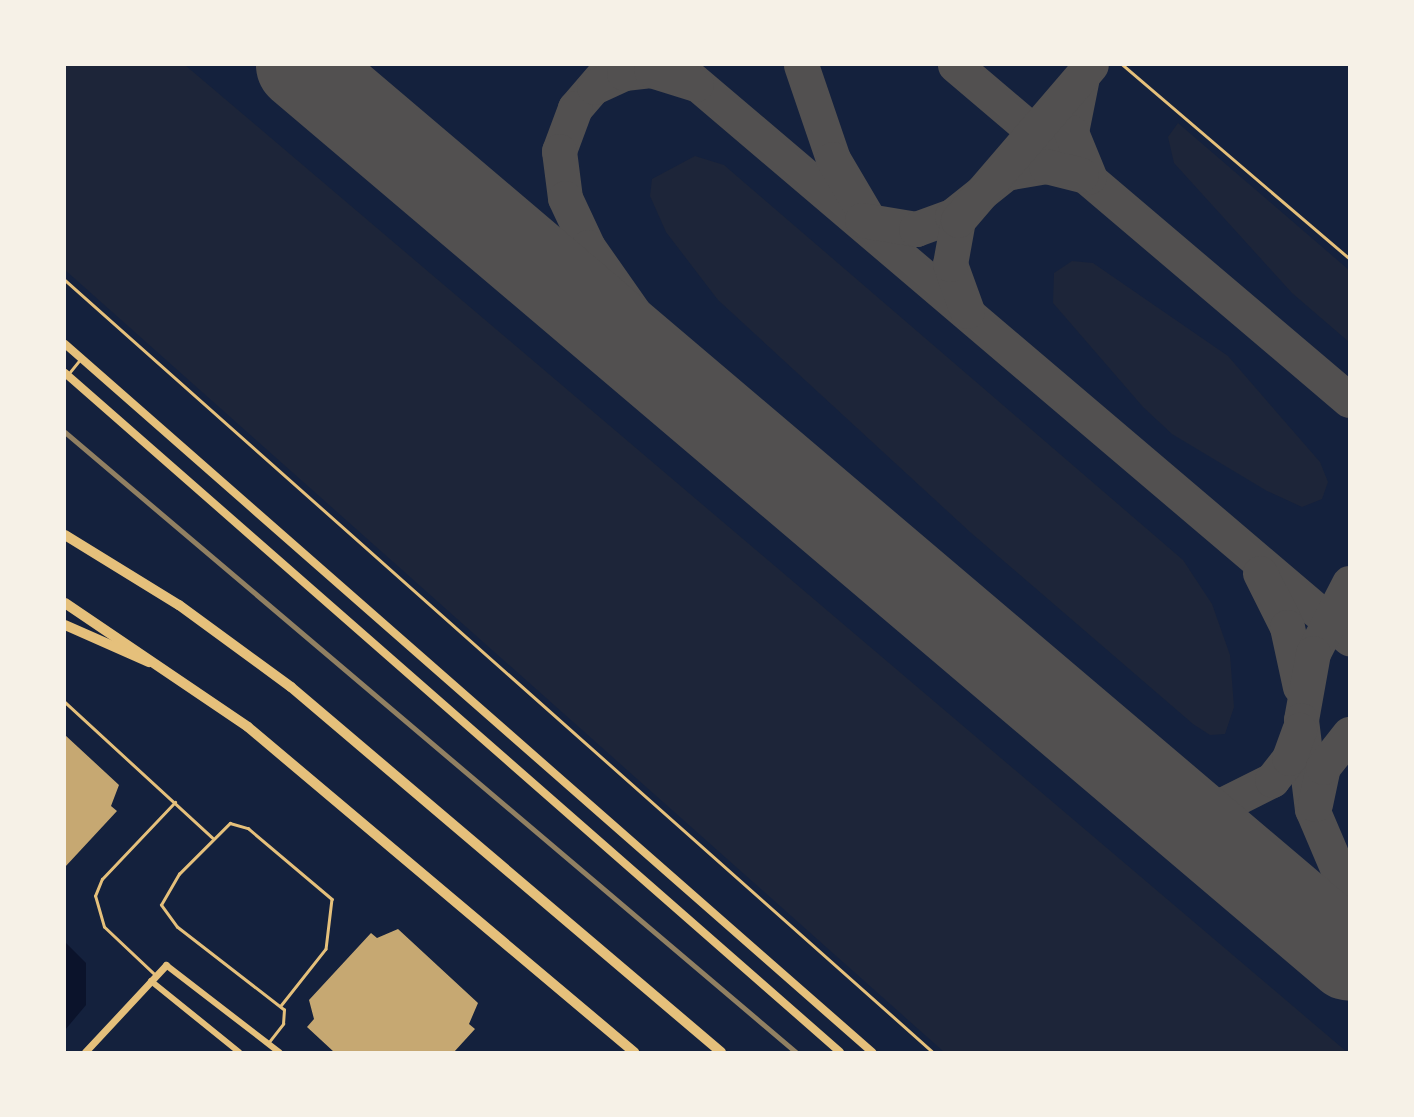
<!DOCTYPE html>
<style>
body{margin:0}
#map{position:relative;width:1414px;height:1117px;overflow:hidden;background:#14213d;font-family:Jost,sans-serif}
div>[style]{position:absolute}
.green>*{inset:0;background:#1d2539}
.water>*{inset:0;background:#0b132b}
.taxiway>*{height:35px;margin:-17.5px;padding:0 17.5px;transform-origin:17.5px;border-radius:17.5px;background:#525050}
.runway>*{height:89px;margin:-44.5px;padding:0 44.5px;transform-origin:44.5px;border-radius:44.5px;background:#525050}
.building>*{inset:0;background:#c6a872}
.service>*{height:2.5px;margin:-1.25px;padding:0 1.25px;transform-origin:1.25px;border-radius:1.25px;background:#e5c07b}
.minor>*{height:6px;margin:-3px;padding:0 3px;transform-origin:3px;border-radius:3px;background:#e5c07b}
.tertiary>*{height:7px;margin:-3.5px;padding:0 3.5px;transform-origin:3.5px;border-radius:3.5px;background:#e5c07b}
.secondary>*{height:8px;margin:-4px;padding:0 4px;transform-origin:4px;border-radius:4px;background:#e5c07b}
.motorway>*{height:10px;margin:-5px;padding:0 5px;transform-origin:5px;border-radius:5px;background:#e5c07b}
.rail>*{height:4.5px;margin:-2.25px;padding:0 2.25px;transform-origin:2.25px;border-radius:2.25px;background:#918062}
span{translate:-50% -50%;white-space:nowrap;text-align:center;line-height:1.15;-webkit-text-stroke:5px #f6f1e7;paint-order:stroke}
.frame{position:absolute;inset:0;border:66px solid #f6f1e7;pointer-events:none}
</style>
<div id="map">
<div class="green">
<div style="clip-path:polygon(65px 65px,185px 65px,1347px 1052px,944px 1052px,65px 270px)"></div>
<div style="clip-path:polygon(1178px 123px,1349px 270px,1349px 342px,1292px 293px,1174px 163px,1168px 137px)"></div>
<div style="clip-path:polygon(695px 156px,724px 165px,1183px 560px,1212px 604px,1230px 655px,1234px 707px,1225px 734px,1210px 735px,1193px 724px,970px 532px,718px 300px,666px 232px,650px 196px,652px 179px)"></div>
<div style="clip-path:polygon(1072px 261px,1093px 263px,1228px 356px,1320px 462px,1328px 482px,1322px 499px,1302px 507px,1267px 491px,1172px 434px,1143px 407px,1053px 303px,1054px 273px)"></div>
</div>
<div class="water">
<div style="clip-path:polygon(65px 942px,86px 963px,86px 1005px,65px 1030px)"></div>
</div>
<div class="taxiway">
<div style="left:612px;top:65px;width:57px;rotate:130.7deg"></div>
<div style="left:575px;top:108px;width:46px;rotate:110.4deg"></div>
<div style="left:559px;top:151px;width:47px;rotate:82.7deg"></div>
<div style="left:565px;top:198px;width:54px;rotate:64.9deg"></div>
<div style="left:588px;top:247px;width:98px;rotate:55deg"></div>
<div style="left:644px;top:327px;width:69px;rotate:48deg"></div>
<div style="left:690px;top:378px;width:241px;rotate:43.5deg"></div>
<div style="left:675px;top:65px;width:885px;rotate:40.37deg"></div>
<div style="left:801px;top:65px;width:99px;rotate:71.2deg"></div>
<div style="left:833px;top:159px;width:65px;rotate:59.5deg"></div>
<div style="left:955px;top:65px;width:517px;rotate:40.37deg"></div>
<div style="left:1082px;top:77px;width:56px;rotate:101.3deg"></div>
<div style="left:1071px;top:132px;width:48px;rotate:67.8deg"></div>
<div style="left:594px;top:87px;width:33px;rotate:-25deg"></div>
<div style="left:624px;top:73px;width:27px;rotate:-6deg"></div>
<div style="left:651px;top:70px;width:47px;rotate:17.3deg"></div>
<div style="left:862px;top:220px;width:55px;rotate:9.5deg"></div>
<div style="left:916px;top:229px;width:38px;rotate:-20deg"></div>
<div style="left:952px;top:216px;width:69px;rotate:-38.5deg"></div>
<div style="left:1006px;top:173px;width:41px;rotate:-9.9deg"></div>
<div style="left:1046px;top:166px;width:36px;rotate:14deg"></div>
<div style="left:967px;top:311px;width:50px;rotate:-109.9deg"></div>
<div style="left:950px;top:264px;width:45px;rotate:-79.7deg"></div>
<div style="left:958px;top:220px;width:204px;rotate:-49.4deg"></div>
<div style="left:1260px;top:573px;width:60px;rotate:63.4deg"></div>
<div style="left:1287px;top:627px;width:61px;rotate:77.8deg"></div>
<div style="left:1349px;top:583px;width:79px;rotate:117.2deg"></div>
<div style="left:1313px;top:653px;width:68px;rotate:100.2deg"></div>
<div style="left:1301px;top:720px;width:90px;rotate:83deg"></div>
<div style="left:1312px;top:809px;width:95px;rotate:67deg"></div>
<div style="left:1123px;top:765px;width:67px;rotate:31.6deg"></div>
<div style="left:1180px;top:800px;width:42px;rotate:6.8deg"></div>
<div style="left:1222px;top:805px;width:56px;rotate:-26.6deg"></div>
<div style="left:1272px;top:780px;width:28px;rotate:-52deg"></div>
<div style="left:1289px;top:758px;width:30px;rotate:-70deg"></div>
<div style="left:1315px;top:804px;width:38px;rotate:-78deg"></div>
<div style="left:1323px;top:767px;width:42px;rotate:-51.8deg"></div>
</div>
<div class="runway">
<div style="left:300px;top:65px;width:1376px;rotate:40.34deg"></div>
</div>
<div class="building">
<div style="clip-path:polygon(65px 735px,119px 785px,111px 806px,117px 811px,65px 867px)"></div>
<div style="clip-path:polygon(398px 929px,478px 1003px,469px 1024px,475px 1029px,454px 1052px,334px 1052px,307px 1027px,314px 1019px,309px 1000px,371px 933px,377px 938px)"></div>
</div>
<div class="service">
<div style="left:1123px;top:65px;width:297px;rotate:40.5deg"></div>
<div style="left:65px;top:280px;width:1162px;rotate:41.65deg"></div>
<div style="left:70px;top:372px;width:14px;rotate:-51deg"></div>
<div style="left:65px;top:702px;width:200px;rotate:42.6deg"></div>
<div style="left:156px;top:976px;width:71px;rotate:-136.7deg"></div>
<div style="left:104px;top:927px;width:32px;rotate:-106deg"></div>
<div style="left:95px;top:896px;width:18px;rotate:-68deg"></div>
<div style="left:102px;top:879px;width:106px;rotate:-46.5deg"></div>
<div style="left:269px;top:1042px;width:23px;rotate:-52deg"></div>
<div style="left:283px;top:1024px;width:14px;rotate:-86deg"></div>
<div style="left:284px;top:1010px;width:135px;rotate:-142.2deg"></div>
<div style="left:177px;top:927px;width:27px;rotate:-126deg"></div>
<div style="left:161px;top:905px;width:36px;rotate:-60deg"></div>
<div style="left:179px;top:874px;width:72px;rotate:-45deg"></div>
<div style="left:230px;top:823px;width:19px;rotate:16deg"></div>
<div style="left:248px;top:828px;width:110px;rotate:40.2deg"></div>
<div style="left:332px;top:899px;width:50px;rotate:96.8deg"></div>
<div style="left:326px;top:949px;width:73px;rotate:128.3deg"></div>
</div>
<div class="minor">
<div style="left:166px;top:965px;width:143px;rotate:37.6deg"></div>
<div style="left:151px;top:981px;width:113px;rotate:38.9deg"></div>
</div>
<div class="tertiary">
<div style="left:85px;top:1052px;width:119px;rotate:-47deg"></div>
</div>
<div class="secondary">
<div style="left:65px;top:344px;width:1074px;rotate:41.26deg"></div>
<div style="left:65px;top:373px;width:1030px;rotate:41.22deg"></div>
</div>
<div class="motorway">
<div style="left:65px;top:535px;width:134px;rotate:31.6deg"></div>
<div style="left:179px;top:605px;width:139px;rotate:36.2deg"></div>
<div style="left:291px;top:687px;width:564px;rotate:40.33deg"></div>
<div style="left:65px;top:603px;width:221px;rotate:34.1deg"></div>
<div style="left:248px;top:727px;width:505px;rotate:40.1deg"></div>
<div style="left:65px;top:625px;width:92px;rotate:23.8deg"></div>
</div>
<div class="rail">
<div style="left:65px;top:432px;width:959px;rotate:40.3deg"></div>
</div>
<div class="frame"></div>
</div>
